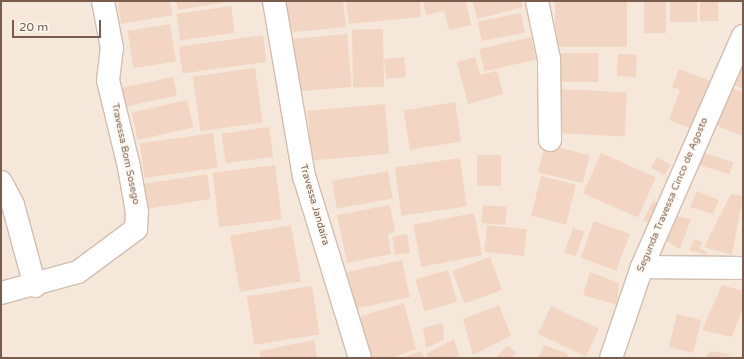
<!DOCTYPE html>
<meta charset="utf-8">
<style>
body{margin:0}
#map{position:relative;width:744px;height:359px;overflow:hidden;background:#fdf6ec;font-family:"Varela Round",sans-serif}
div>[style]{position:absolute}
.residential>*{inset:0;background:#f5e8da;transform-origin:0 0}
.building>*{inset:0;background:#f3d5c3;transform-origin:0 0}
.roads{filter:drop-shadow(1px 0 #d1beb0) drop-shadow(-1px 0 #d1beb0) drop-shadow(0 1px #d1beb0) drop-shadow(0 -1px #d1beb0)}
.minor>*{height:22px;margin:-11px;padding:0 11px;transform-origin:11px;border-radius:11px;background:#fff}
span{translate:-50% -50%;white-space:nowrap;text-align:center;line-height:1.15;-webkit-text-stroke:3.5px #fffaf3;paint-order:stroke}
.street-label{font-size:10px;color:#7a5c4d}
.frame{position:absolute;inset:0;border:2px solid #7a5c4d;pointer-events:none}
.scale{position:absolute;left:12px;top:20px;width:89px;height:18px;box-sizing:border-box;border:2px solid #7a5c4d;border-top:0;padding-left:5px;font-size:12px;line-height:14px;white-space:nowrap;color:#7a5c4d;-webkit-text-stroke:3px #fffaf3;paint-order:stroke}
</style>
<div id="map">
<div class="residential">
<div style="left:1px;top:1px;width:742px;height:357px"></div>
</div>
<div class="building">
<div style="clip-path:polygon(118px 1px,170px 1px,173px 15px,121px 24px)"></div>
<div style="clip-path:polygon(176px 1px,227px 1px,227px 2px,178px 10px)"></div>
<div style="clip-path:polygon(280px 1px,343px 1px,346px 27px,284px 33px)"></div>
<div style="clip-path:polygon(346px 1px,420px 1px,421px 17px,349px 24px)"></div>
<div style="clip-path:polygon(423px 1px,466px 1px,471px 25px,449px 30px,444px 11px,426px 15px)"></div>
<div style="clip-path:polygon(473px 1px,521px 1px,523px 7px,477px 19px)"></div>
<div style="left:555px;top:1px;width:72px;height:46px"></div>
<div style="left:644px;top:1px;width:22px;height:32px"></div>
<div style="left:670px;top:1px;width:27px;height:21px"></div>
<div style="left:700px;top:1px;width:18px;height:20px"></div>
<div style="left:231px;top:6px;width:27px;height:55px;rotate:82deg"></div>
<div style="left:521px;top:13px;width:20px;height:44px;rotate:79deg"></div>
<div style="left:170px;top:24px;width:38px;height:43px;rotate:81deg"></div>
<div style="left:383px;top:29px;width:58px;height:31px;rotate:89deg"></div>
<div style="left:347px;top:34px;width:53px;height:59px;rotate:85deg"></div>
<div style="left:263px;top:35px;width:27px;height:85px;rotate:82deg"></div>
<div style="left:531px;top:37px;width:23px;height:53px;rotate:77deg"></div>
<div style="left:598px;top:53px;width:29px;height:43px;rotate:90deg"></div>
<div style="left:618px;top:54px;width:19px;height:22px;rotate:3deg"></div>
<div style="left:404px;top:57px;width:20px;height:20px;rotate:84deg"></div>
<div style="clip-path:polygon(475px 57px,480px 75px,497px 71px,503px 94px,468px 104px,457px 62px)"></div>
<div style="clip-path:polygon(743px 65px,743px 89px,735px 85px)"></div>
<div style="left:255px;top:68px;width:55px;height:63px;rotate:82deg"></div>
<div style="clip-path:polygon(679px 69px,711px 81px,693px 129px,669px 120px,680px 90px,672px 87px)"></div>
<div style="left:173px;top:77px;width:19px;height:57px;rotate:78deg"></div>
<div style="clip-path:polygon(731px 88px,743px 92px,743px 136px,715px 125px)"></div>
<div style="left:559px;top:89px;width:68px;height:44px;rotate:3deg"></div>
<div style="left:187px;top:100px;width:28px;height:57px;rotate:77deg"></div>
<div style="left:455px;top:102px;width:40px;height:52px;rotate:81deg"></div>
<div style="left:385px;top:104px;width:50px;height:78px;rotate:85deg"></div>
<div style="left:269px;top:127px;width:30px;height:48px;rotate:82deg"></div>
<div style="left:213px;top:133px;width:35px;height:74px;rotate:82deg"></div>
<div style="left:545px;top:144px;width:46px;height:29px;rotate:14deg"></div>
<div style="left:701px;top:152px;width:34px;height:13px;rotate:17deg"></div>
<div style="left:601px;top:153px;width:60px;height:44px;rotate:24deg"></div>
<div style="left:477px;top:155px;width:24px;height:31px"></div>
<div style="left:657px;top:157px;width:16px;height:12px;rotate:30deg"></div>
<div style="left:460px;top:158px;width:49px;height:66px;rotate:82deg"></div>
<div style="left:275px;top:165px;width:55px;height:63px;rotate:83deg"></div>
<div style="left:388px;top:171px;width:28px;height:57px;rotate:80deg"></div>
<div style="left:207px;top:174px;width:25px;height:69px;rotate:81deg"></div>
<div style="left:541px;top:176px;width:36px;height:41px;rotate:14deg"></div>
<div style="clip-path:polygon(697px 191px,719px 200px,713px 214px,690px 207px)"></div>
<div style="clip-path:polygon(731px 194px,743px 196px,732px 255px,704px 247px)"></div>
<div style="left:653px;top:201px;width:7px;height:22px;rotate:27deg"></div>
<div style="clip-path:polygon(390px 205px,395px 232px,388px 234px,391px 254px,347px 263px,337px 215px)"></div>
<div style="left:483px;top:205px;width:24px;height:18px;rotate:5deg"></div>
<div style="left:474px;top:213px;width:43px;height:62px;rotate:79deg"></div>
<div style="clip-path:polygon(677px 216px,691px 219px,680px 249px,666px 241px)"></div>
<div style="left:594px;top:221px;width:38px;height:39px;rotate:20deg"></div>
<div style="left:291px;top:225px;width:57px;height:62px;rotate:80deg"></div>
<div style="left:487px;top:225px;width:40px;height:27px;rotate:6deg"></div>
<div style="left:573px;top:228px;width:12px;height:26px;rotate:20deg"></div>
<div style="left:407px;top:234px;width:19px;height:15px;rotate:81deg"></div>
<div style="clip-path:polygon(694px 239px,702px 242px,700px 249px,707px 252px,706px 255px,689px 250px)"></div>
<div style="left:490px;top:257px;width:35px;height:40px;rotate:70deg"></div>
<div style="left:402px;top:260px;width:38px;height:56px;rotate:78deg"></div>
<div style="left:448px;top:270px;width:33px;height:34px;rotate:74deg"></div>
<div style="clip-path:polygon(590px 272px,619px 283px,617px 305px,583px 295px)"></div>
<div style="clip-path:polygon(722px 285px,743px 291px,743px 308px,732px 337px,702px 330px)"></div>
<div style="left:312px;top:286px;width:49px;height:66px;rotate:81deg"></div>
<div style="clip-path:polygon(404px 303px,416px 349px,392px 358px,366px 358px,364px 352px,369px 349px,359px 317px)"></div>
<div style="clip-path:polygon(499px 305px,511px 336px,473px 355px,463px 319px)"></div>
<div style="left:551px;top:306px;width:53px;height:31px;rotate:25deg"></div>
<div style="left:677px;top:314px;width:25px;height:34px;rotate:14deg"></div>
<div style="clip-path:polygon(443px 323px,444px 340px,426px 348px,423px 328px)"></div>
<div style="clip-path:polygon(454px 339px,460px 358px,429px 358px,426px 354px)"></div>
<div style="clip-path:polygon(314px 340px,317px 358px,261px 358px,259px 351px)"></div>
<div style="clip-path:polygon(507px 345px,516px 352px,512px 358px,496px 358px)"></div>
<div style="clip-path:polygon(544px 345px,568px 354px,567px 358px,538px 358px)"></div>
<div style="clip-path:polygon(421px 351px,425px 358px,402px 358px)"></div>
<div style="clip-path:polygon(710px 351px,733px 355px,706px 358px)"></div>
</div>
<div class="roads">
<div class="minor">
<div style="left:274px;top:1px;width:178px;rotate:80.3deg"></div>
<div style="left:304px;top:176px;width:190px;rotate:72.9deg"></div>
<div style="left:537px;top:1px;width:59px;rotate:78.3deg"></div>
<div style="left:549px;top:59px;width:81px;rotate:89.3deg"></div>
<div style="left:1px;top:182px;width:26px;rotate:62deg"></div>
<div style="left:13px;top:205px;width:84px;rotate:74.8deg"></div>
<div style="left:642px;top:267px;width:101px;rotate:0.6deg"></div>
<div style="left:1px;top:293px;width:80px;rotate:-15.3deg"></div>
<div style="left:78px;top:272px;width:72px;rotate:-36.6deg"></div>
<div style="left:136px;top:229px;width:17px;rotate:-87deg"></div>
<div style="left:137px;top:212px;width:46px;rotate:-100.1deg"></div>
<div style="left:129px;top:167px;width:89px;rotate:-103.6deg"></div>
<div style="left:108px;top:80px;width:32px;rotate:-83deg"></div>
<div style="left:112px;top:48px;width:48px;rotate:-100.8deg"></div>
<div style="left:611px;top:358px;width:96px;rotate:-71.2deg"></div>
<div style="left:642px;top:267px;width:252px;rotate:-66.4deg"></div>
</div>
</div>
<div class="street-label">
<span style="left:125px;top:154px;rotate:78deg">Travessa Bom Sosego</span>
<span style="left:673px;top:195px;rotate:-67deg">Segunda Travessa Cinco de Agosto</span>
<span style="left:314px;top:205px;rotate:74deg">Travessa Jandaíra</span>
</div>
<div class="frame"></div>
<div class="scale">20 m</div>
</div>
